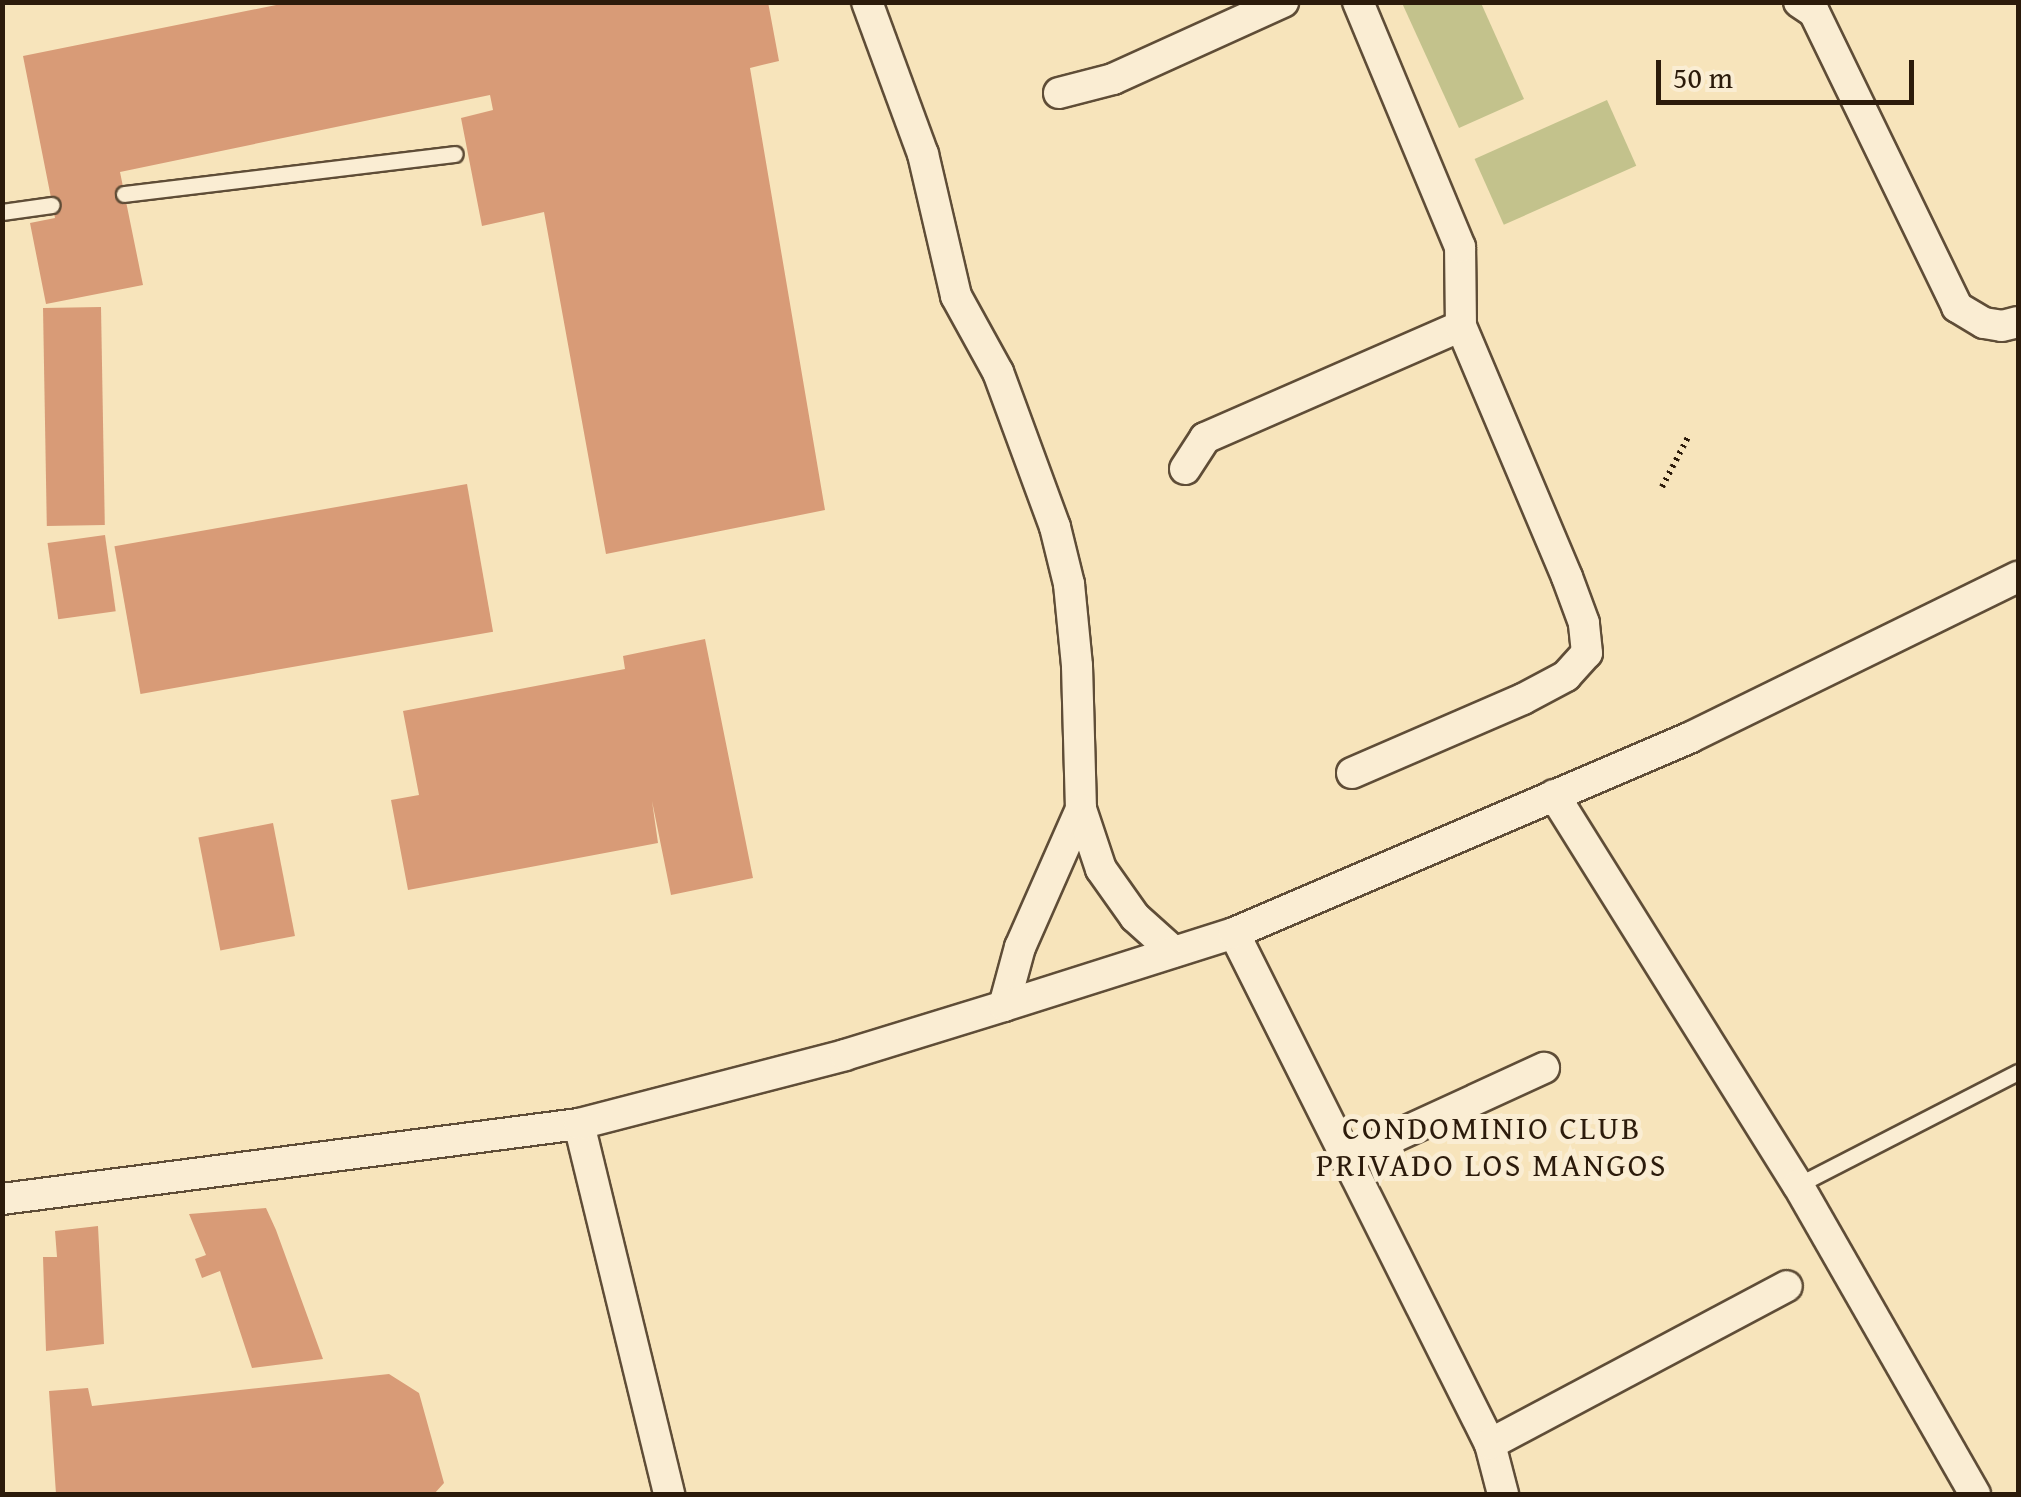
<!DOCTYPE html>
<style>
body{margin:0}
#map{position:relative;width:2021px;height:1497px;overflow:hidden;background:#f7e4bb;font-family:"Gentium Book Plus",serif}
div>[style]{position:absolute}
.green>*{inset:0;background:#c3c28c;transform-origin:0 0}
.building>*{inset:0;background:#d89b77;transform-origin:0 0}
.path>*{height:6px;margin-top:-3px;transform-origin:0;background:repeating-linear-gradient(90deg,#2c1b0b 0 2.5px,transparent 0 7.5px)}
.roads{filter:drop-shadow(2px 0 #5f4d37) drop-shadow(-2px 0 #5f4d37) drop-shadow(0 2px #5f4d37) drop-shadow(0 -2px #5f4d37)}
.service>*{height:15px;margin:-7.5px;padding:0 7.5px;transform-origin:7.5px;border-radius:7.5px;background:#faedd3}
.minor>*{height:30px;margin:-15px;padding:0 15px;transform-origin:15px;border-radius:15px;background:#faedd3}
span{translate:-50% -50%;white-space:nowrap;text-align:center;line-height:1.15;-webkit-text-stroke:10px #faedd3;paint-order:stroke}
.neighbourhood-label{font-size:32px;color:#2c1b0b;letter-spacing:2.5px}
.frame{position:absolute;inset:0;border:5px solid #2c1b0b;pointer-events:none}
.scale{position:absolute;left:1656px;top:60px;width:258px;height:45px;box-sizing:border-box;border:5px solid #2c1b0b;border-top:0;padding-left:12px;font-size:30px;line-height:35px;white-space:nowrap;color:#2c1b0b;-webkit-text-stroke:8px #faedd3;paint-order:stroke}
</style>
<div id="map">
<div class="green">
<div style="clip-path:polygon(1402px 3px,1481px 3px,1524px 99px,1459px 128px)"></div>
<div style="left:1607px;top:100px;width:72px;height:145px;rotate:66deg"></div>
</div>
<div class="building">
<div style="clip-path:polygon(291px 2px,768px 2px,779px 61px,750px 68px,825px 510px,606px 554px,544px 212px,482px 226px,461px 118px,493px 110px,490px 95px,120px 172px,143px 285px,46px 304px,30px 223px,55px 218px,23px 56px)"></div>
<div style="left:101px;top:307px;width:218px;height:58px;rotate:89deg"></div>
<div style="left:467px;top:484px;width:150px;height:358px;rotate:80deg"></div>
<div style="left:105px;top:535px;width:77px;height:58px;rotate:82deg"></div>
<div style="clip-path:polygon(705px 639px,753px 878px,671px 895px,652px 801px,658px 843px,408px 890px,391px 800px,419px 795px,403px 711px,625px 669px,623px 656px)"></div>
<div style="left:273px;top:823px;width:115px;height:76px;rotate:79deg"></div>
<div style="clip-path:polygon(266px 1208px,276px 1230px,323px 1359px,252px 1368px,220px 1271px,202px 1278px,195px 1259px,206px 1255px,189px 1214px)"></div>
<div style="clip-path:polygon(98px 1226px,104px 1344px,46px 1351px,43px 1257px,57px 1257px,55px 1231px)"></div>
<div style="clip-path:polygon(389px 1374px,419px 1393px,444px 1483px,434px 1494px,56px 1494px,49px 1391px,88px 1388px,92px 1406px)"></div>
</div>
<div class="path">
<div style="left:1662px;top:487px;width:56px;rotate:-62.5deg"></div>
</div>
<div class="roads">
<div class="service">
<div style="left:124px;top:194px;width:333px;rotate:-6.9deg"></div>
<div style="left:2px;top:212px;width:50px;rotate:-8deg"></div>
<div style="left:1798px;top:1185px;width:247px;rotate:-27.2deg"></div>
</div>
<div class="minor">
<div style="left:867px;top:2px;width:162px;rotate:69.8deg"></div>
<div style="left:923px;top:154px;width:146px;rotate:76.9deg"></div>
<div style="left:956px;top:296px;width:87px;rotate:61.1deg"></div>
<div style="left:998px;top:372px;width:165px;rotate:69.8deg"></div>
<div style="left:1055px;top:527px;width:59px;rotate:76.2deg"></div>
<div style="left:1069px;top:584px;width:82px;rotate:84.4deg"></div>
<div style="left:1077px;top:666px;width:143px;rotate:88.4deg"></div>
<div style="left:1081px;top:809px;width:151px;rotate:113.8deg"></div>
<div style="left:1020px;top:947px;width:61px;rotate:105.2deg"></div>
<div style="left:1799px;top:2px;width:18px;rotate:34deg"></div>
<div style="left:1814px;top:12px;width:328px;rotate:64.1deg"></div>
<div style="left:1957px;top:307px;width:31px;rotate:31deg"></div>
<div style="left:1984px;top:323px;width:18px;rotate:9deg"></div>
<div style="left:2002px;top:326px;width:16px;rotate:-14deg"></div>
<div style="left:1059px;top:93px;width:56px;rotate:-14.5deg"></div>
<div style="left:1113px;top:79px;width:187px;rotate:-24.4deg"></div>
<div style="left:1185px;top:469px;width:37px;rotate:-57deg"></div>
<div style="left:1205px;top:438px;width:279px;rotate:-23.6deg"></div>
<div style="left:1352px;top:773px;width:186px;rotate:-23.4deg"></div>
<div style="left:1523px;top:699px;width:49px;rotate:-28.1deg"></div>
<div style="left:1566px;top:676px;width:31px;rotate:-48deg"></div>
<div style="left:1587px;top:653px;width:30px;rotate:-96deg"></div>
<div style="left:1584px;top:623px;width:49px;rotate:-110.3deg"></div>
<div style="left:1567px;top:577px;width:272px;rotate:-112.9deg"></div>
<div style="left:1461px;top:326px;width:79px;rotate:-90.7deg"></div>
<div style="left:1460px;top:247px;width:265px;rotate:-112.6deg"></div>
<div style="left:1554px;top:795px;width:460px;rotate:58deg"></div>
<div style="left:1798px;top:1185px;width:356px;rotate:60.2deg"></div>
<div style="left:1081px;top:809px;width:63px;rotate:71.6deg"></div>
<div style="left:1101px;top:869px;width:59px;rotate:54.7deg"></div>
<div style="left:1135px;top:917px;width:52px;rotate:41.9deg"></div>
<div style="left:1234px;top:933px;width:572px;rotate:63.39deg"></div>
<div style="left:1490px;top:1444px;width:52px;rotate:75.4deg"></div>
<div style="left:579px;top:1124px;width:381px;rotate:76.3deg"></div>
<div style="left:1346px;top:1159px;width:218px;rotate:-24.7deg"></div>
<div style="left:2px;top:1199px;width:582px;rotate:-7.41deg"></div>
<div style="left:579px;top:1124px;width:275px;rotate:-14.5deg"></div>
<div style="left:845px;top:1055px;width:166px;rotate:-17.1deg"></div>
<div style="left:1004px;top:1006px;width:241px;rotate:-17.6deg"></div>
<div style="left:1234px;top:933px;width:497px;rotate:-23.2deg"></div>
<div style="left:1691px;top:737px;width:364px;rotate:-26.1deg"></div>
<div style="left:1490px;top:1444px;width:336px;rotate:-28deg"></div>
</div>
</div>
<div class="neighbourhood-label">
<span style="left:1492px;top:1147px">CONDOMINIO CLUB<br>PRIVADO LOS MANGOS</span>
</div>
<div class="frame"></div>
<div class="scale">50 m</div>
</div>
